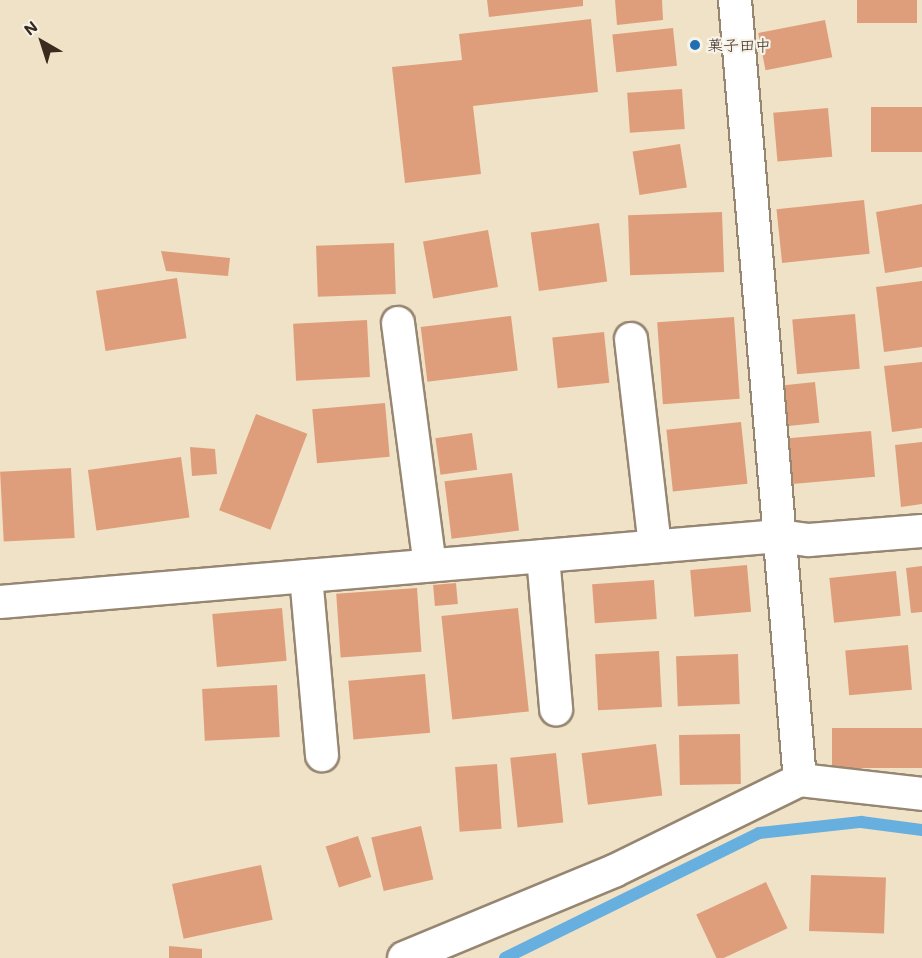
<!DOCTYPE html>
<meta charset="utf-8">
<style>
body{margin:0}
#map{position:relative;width:922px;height:958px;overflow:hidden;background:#f0e2c6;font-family:Mali,"Klee One",sans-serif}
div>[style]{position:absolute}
.stream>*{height:12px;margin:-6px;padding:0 6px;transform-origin:6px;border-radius:6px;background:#67afde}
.building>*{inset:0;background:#df9e7b;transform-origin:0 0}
.roads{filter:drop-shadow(2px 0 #968672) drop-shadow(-2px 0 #968672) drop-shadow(0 2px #968672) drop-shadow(0 -2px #968672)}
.street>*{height:32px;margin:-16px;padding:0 16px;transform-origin:16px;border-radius:16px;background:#fff}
.dots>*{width:16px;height:16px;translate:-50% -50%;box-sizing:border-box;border:3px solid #f7f3e8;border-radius:50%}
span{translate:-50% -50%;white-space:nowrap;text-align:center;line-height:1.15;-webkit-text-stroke:4.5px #f7f3e8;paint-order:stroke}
.poi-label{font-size:16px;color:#3b2a1e}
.left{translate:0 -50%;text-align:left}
.north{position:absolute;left:12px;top:12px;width:60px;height:60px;-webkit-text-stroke:4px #f7f3e8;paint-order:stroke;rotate:321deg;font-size:16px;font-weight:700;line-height:24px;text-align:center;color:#3b2a1e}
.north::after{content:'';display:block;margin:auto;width:21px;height:27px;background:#3b2a1e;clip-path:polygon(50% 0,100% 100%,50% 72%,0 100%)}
</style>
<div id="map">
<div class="stream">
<div style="left:505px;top:958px;width:283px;rotate:-26.2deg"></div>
<div style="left:759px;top:833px;width:103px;rotate:-6.2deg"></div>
<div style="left:861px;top:822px;width:62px;rotate:7.5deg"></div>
</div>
<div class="building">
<div style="clip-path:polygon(487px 0,583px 0,583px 6px,489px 17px)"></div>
<div style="clip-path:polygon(615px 0,662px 0,663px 20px,617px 25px)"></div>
<div style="left:857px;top:0;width:60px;height:23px"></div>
<div style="clip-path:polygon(591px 19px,598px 92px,473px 106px,481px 174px,405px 183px,392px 67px,462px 60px,459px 34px)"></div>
<div style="left:825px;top:20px;width:38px;height:68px;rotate:79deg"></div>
<div style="left:673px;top:28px;width:38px;height:61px;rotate:84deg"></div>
<div style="left:682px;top:89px;width:40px;height:55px;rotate:86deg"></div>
<div style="left:922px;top:107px;width:45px;height:51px;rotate:90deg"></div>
<div style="left:828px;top:108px;width:49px;height:55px;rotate:85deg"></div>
<div style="left:680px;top:144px;width:44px;height:48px;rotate:81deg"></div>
<div style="left:864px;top:200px;width:54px;height:88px;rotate:84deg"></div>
<div style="clip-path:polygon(922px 204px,922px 267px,885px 273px,876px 212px)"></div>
<div style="left:722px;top:212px;width:60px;height:94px;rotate:88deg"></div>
<div style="left:599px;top:223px;width:59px;height:69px;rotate:82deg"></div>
<div style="left:488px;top:230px;width:58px;height:66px;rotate:80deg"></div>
<div style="left:394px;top:243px;width:51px;height:78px;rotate:88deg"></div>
<div style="clip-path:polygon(161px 251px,230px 258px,228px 276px,166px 271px)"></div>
<div style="left:177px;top:278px;width:61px;height:82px;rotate:81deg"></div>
<div style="clip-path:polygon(922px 281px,922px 347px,884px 352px,876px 287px)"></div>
<div style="left:855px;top:314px;width:55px;height:63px;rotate:85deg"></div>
<div style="left:511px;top:316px;width:55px;height:91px;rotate:83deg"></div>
<div style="left:734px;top:317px;width:82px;height:77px;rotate:86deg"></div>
<div style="left:367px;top:320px;width:57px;height:74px;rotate:87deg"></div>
<div style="left:604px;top:332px;width:51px;height:52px;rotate:84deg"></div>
<div style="clip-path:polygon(922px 362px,922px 428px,892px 432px,884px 366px)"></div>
<div style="left:815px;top:382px;width:41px;height:31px;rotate:84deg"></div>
<div style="left:385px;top:403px;width:54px;height:73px;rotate:85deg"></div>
<div style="left:256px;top:414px;width:55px;height:103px;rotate:21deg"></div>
<div style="left:741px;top:422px;width:62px;height:75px;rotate:84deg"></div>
<div style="left:871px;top:431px;width:46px;height:83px;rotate:85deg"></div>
<div style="left:472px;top:433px;width:37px;height:37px;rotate:82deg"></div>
<div style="clip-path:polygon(922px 442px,922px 504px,901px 507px,895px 445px)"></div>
<div style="clip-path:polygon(190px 447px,215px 449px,217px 474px,192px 476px)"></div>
<div style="left:181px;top:457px;width:61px;height:94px;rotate:82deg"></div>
<div style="left:71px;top:468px;width:70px;height:71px;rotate:87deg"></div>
<div style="left:512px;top:473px;width:58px;height:68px;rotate:83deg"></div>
<div style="left:747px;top:565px;width:47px;height:57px;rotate:85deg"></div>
<div style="clip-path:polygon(922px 566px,922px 612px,911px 613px,906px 568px)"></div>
<div style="left:896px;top:571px;width:45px;height:67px;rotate:84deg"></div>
<div style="left:654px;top:580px;width:39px;height:62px;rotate:86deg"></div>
<div style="left:456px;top:583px;width:21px;height:23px;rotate:85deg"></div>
<div style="left:417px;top:588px;width:64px;height:81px;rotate:86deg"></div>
<div style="left:282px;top:608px;width:53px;height:70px;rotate:85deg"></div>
<div style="left:518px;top:608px;width:104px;height:77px;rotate:84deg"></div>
<div style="left:908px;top:645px;width:45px;height:63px;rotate:85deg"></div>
<div style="left:659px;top:651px;width:56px;height:64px;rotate:87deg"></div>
<div style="left:738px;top:654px;width:50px;height:62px;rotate:88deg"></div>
<div style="left:425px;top:674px;width:59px;height:77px;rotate:85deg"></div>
<div style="left:277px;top:685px;width:52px;height:75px;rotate:87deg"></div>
<div style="left:832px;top:728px;width:90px;height:40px"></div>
<div style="left:740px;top:734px;width:50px;height:61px;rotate:89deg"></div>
<div style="left:656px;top:744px;width:52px;height:75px;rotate:83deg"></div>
<div style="left:556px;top:753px;width:70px;height:46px;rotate:84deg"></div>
<div style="left:497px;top:764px;width:65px;height:42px;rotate:86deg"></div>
<div style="left:421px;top:826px;width:55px;height:51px;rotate:77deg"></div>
<div style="left:358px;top:836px;width:43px;height:34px;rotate:72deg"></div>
<div style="left:261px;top:865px;width:56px;height:91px;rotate:78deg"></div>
<div style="left:811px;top:875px;width:75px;height:56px;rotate:2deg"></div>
<div style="left:766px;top:882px;width:51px;height:77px;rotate:65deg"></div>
<div style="clip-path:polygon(169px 946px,202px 949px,202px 958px,169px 958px)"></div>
</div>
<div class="roads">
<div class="street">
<div style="left:735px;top:0;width:783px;rotate:85.24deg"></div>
<div style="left:398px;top:323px;width:244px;rotate:82.5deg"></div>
<div style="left:631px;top:339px;width:208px;rotate:83.4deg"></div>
<div style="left:543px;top:556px;width:154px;rotate:85.1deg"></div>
<div style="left:306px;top:576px;width:180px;rotate:84.9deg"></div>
<div style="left:0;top:602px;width:782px;rotate:-4.84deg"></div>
<div style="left:779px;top:536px;width:30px;rotate:8deg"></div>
<div style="left:809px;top:540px;width:113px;rotate:-4.6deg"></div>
<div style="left:404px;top:958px;width:227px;rotate:-22.5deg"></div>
<div style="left:614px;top:871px;width:207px;rotate:-26.1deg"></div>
<div style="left:800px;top:780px;width:123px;rotate:6.5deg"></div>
</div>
</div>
<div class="dots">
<div style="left:695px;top:45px;background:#1f6fb2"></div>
</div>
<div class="poi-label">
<span class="left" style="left:707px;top:45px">菓子田中</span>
</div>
<div class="north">N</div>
</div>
